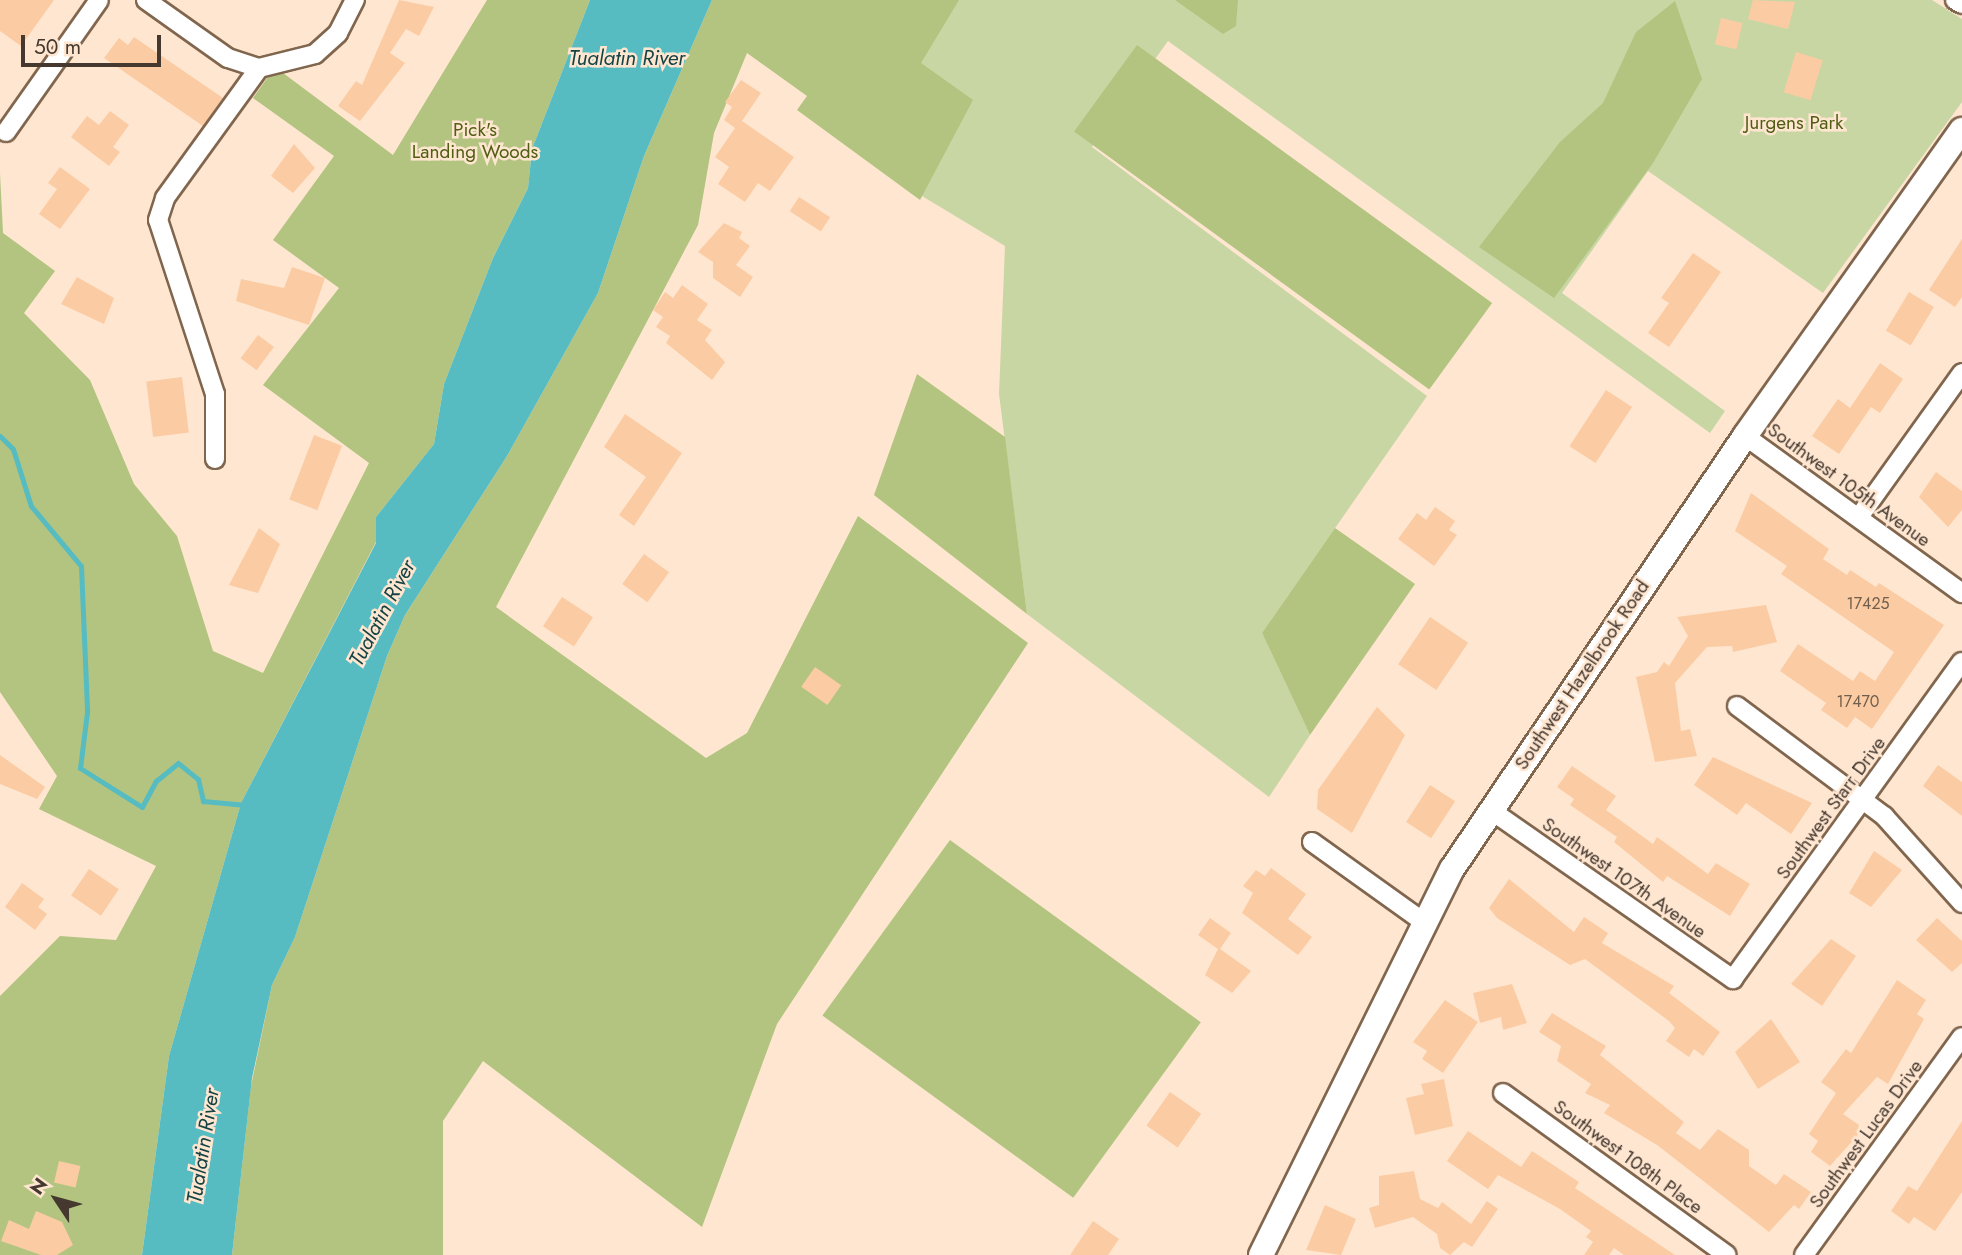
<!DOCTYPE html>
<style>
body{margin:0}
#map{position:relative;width:1962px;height:1255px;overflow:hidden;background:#ffe6d1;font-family:Jost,sans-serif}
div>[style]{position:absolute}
.green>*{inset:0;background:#c8d6a3}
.forest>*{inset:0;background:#b2c47f;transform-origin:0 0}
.water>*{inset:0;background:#56bcc1}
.stream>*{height:5px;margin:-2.5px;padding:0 2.5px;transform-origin:2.5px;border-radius:2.5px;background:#56bcc1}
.building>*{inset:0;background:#fbcca3;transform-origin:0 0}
.roads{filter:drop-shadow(2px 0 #81664e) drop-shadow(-2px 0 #81664e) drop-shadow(0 2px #81664e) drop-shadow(0 -2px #81664e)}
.street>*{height:18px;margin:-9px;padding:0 9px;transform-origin:9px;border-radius:9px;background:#fff}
.secondary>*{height:24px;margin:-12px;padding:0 12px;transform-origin:12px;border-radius:12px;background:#fff}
span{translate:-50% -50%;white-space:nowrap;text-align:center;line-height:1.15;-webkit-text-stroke:5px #ffe6d1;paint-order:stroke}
.number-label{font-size:16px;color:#725e4c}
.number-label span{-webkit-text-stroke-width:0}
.park-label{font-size:19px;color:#4f5e12}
.street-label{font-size:19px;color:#45392f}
.water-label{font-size:21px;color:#144345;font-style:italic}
.north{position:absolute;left:21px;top:1164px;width:70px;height:70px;-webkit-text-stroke:5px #ffe6d1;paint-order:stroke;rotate:306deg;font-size:19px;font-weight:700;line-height:28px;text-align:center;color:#45392f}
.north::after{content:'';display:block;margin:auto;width:24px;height:32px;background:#45392f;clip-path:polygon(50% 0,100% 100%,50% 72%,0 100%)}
.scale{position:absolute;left:21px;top:35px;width:140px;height:32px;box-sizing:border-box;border:4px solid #45392f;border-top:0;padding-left:9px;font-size:21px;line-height:24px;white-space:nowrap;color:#45392f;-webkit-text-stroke:5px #ffe6d1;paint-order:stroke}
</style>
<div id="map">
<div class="green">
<div style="clip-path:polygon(855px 0,1932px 0,1962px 19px,1962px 102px,1823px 293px,1648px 171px,1562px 293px,1725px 411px,1710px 433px,1168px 41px,1092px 147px,1427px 396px,1262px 633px,1310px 735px,1269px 797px,1027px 614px,999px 394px,1005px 246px,922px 196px)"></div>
</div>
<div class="forest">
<div style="clip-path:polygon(487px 0,590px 0,532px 149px,528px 188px,493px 258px,444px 384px,434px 444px,376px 517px,376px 542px,241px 803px,169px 1056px,142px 1255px,0 1255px,0 996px,60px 936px,116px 940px,156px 866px,39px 809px,57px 776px,0 692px,0 173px,3px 233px,55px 271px,24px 313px,90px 380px,134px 484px,177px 536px,213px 651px,263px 673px,369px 463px,263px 385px,339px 288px,273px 240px,334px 156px,253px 98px,275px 67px,393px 155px)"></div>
<div style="clip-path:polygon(712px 0,959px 0,921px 63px,973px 100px,920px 200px,797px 110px,807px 96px,747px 53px,714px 133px,698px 225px,496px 607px,706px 758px,747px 733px,858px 516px,1028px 643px,777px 1024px,702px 1227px,483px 1061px,443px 1121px,443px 1255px,232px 1255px,251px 1086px,272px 985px,295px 937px,387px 656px,405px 615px,507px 456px,598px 293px,644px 156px)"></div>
<div style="clip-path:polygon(1175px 0,1238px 0,1236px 26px,1223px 34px)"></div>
<div style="clip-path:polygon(1675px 1px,1702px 79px,1653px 163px,1554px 298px,1479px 247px,1560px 142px,1603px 103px,1636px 32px)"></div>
<div style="left:1137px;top:45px;width:439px;height:107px;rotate:36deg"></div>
<div style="clip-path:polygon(917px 374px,1005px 437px,1027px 614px,874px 495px)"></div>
<div style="clip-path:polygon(1335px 528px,1415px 584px,1310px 735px,1262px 633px)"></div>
<div style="left:950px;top:840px;width:310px;height:217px;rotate:36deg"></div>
</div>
<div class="water">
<div style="clip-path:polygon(590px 0,712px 0,644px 156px,598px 293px,507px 456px,405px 615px,387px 656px,295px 937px,272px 985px,252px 1078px,232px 1255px,142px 1255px,169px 1056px,241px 803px,376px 543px,376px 517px,434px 444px,444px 384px,493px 258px,528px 188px,532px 149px)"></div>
</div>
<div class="stream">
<div style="left:0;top:436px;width:18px;rotate:45deg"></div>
<div style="left:13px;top:449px;width:60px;rotate:72.5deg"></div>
<div style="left:31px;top:506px;width:78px;rotate:50.2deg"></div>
<div style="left:81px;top:566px;width:146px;rotate:87.6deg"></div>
<div style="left:87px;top:712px;width:56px;rotate:97.1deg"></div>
<div style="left:80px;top:768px;width:73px;rotate:32.2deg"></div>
<div style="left:142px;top:807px;width:30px;rotate:-62deg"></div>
<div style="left:156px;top:781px;width:28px;rotate:-39deg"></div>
<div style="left:178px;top:763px;width:26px;rotate:39deg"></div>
<div style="left:198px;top:779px;width:23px;rotate:77deg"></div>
<div style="left:203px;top:801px;width:43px;rotate:5.3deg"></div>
</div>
<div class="building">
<div style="clip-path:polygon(0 0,54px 0,21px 46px,0 31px)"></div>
<div style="clip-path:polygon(399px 0,434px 7px,419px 36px,406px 29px,390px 53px,405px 63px,360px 121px,338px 106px,356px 81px,362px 85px)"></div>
<div style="clip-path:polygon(1753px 0,1795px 2px,1788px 29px,1748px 19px)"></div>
<div style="left:1721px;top:18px;width:22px;height:27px;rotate:13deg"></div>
<div style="clip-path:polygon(134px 37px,223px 98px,203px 126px,104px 58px,119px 38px,128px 45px)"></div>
<div style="left:1796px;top:52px;width:28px;height:42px;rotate:17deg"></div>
<div style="clip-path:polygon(741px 80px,761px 93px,742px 121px,794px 157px,770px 191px,758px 183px,745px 202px,718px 184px,729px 167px,715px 157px,735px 128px,724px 120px,732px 107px,725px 102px)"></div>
<div style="clip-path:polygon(110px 111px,129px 125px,113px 147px,120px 152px,109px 166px,71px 137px,87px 116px,99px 125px)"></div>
<div style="clip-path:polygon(294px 144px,315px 168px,293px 193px,271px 176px)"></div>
<div style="clip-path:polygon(60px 167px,90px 189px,60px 229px,39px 214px,57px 189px,48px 183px)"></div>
<div style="left:799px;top:197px;width:37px;height:17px;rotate:33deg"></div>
<div style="clip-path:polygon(724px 223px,742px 232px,739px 238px,750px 246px,736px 265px,753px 277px,740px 297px,713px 278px,713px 262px,698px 252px)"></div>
<div style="clip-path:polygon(1962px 239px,1962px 297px,1955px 307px,1929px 290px)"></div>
<div style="clip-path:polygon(1693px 253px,1721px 272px,1669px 347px,1648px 333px,1669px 303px,1661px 298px)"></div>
<div style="clip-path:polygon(292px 267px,325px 278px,309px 325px,236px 301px,241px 279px,284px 288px)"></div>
<div style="clip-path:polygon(77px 277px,114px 298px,104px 324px,61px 304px)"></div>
<div style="clip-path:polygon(682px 285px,708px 304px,697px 320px,712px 330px,705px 340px,725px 362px,712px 380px,666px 343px,670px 336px,656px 327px,663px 317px,653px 310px,665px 292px,673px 298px)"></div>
<div style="left:1909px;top:292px;width:29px;height:45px;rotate:31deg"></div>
<div style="left:258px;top:335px;width:20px;height:29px;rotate:37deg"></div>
<div style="clip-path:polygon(1880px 363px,1903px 379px,1880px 413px,1871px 407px,1839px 454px,1812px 436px,1838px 399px,1850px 408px)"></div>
<div style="left:182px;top:377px;width:56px;height:36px;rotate:83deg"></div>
<div style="left:1606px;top:390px;width:31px;height:67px;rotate:33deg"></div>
<div style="clip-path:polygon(625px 414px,682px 453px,634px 526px,619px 515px,646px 477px,604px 447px)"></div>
<div style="left:314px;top:435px;width:30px;height:69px;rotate:21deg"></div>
<div style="clip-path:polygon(1936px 472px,1962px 491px,1962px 510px,1948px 527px,1919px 497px)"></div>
<div style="clip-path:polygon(1751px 493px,1829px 549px,1823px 559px,1847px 575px,1850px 570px,1876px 587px,1879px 583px,1944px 625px,1872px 729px,1855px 717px,1847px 728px,1821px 710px,1826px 703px,1780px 671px,1798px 644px,1853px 681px,1860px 671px,1875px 681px,1894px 652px,1781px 574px,1787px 566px,1735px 531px)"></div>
<div style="clip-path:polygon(1435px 507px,1455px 521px,1449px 530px,1457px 535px,1434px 566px,1398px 539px,1417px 513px,1426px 520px)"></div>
<div style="clip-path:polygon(259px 528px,280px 544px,258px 593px,229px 585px)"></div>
<div style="left:644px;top:554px;width:31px;height:37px;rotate:36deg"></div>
<div style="left:562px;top:597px;width:37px;height:35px;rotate:33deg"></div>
<div style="clip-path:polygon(1766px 605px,1777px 642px,1733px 652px,1732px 646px,1707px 647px,1675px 683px,1681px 731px,1690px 729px,1697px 756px,1655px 762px,1636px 677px,1657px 672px,1664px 662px,1669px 666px,1688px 636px,1677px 617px)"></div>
<div style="left:1430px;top:617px;width:46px;height:57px;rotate:34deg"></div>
<div style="left:815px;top:667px;width:32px;height:24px;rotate:35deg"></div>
<div style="clip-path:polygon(1377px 707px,1405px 735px,1352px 833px,1317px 809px,1318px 790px)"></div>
<div style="clip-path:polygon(0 755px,45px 787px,37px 799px,0 784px)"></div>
<div style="clip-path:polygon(1713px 757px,1812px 803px,1791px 834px,1746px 803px,1737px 815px,1694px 785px)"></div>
<div style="clip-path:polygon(1938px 765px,1962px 782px,1962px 816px,1923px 786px)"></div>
<div style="clip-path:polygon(1572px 766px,1616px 796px,1606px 810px,1653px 844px,1657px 837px,1708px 874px,1716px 863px,1750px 884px,1730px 916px,1667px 876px,1663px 882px,1614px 842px,1617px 837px,1570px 805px,1574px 799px,1557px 787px)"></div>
<div style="left:1430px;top:785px;width:30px;height:44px;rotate:33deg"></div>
<div style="clip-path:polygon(1874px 851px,1902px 870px,1871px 907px,1849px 893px)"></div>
<div style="clip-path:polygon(1271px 868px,1306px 894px,1288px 919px,1312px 937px,1298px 955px,1242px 913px,1253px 893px,1243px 886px,1256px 870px,1265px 876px)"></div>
<div style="left:89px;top:869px;width:36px;height:32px;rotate:34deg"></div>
<div style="clip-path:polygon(1509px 879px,1574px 932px,1584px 917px,1608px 933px,1602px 943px,1674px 986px,1669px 993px,1720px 1032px,1703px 1056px,1694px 1049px,1689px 1057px,1666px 1041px,1675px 1028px,1669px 1021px,1585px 959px,1570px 965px,1497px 918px,1489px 908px)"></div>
<div style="clip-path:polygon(22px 883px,44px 899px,38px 907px,47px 914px,35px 930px,5px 907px)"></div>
<div style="clip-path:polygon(1210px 918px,1231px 933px,1220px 949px,1251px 971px,1232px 993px,1205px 975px,1218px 949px,1198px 935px)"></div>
<div style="clip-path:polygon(1937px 918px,1962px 941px,1962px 963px,1952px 972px,1916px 940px)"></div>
<div style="clip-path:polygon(1831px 939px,1856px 956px,1822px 1006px,1791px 984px)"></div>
<div style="clip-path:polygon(1897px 980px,1926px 1000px,1917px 1014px,1924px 1019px,1888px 1084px,1877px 1077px,1843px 1114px,1859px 1125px,1857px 1136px,1830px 1166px,1811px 1152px,1818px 1141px,1809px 1134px,1836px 1093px,1821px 1082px,1846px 1049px,1851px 1053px)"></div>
<div style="clip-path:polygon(1512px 984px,1527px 1023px,1503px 1030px,1501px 1017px,1480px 1023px,1473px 993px)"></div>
<div style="clip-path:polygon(1445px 1000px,1478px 1022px,1443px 1073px,1422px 1059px,1427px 1051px,1413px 1042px)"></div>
<div style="clip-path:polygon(1552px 1013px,1606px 1046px,1600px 1055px,1684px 1122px,1676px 1133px,1700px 1150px,1718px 1129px,1749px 1150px,1749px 1166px,1776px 1185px,1784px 1174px,1811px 1192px,1799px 1209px,1794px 1205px,1769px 1232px,1657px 1145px,1604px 1113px,1610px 1105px,1585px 1093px,1591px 1084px,1557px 1061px,1561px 1046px,1539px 1032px)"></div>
<div style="clip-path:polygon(1771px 1019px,1800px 1062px,1758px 1089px,1735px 1052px)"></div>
<div style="clip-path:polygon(1444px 1079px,1453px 1126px,1415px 1135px,1406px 1098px,1424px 1094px,1421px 1084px)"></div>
<div style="left:1170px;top:1092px;width:38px;height:41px;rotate:35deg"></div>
<div style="clip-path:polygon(1962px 1121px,1962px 1192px,1935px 1231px,1914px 1217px,1909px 1224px,1891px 1211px,1908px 1186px,1917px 1191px)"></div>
<div style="clip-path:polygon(1468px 1131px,1521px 1167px,1532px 1151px,1579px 1182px,1575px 1188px,1675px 1255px,1624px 1255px,1614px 1248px,1609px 1255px,1584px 1255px,1593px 1242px,1586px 1237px,1591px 1231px,1560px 1209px,1498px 1175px,1488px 1189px,1447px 1161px)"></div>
<div style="left:59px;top:1161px;width:22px;height:22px;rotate:13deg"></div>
<div style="clip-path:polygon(1414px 1171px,1420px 1199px,1438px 1208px,1442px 1202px,1471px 1224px,1487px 1201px,1498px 1209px,1472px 1247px,1464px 1242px,1450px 1255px,1440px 1248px,1437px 1234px,1413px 1217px,1375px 1228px,1369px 1208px,1379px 1205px,1379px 1176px)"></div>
<div style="clip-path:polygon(1325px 1205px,1356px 1219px,1341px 1255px,1306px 1250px)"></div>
<div style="clip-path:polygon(36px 1211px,62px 1222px,73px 1245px,57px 1255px,41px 1255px,1px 1241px,9px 1220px,29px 1229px)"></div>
<div style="clip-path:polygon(1093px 1221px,1119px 1239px,1108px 1255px,1070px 1255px)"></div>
</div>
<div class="roads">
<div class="street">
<div style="left:146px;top:0;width:100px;rotate:35.3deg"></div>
<div style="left:228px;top:58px;width:33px;rotate:18deg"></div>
<div style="left:259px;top:68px;width:58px;rotate:-14deg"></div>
<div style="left:315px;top:54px;width:31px;rotate:-42deg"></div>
<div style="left:338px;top:33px;width:37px;rotate:-63deg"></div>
<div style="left:1955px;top:0;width:8px;rotate:30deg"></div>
<div style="left:6px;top:132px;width:161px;rotate:-54.8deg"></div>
<div style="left:1745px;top:436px;width:268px;rotate:35.9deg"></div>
<div style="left:215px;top:459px;width:65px;rotate:-90deg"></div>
<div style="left:215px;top:394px;width:183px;rotate:-108.1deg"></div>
<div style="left:158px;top:220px;width:23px;rotate:-72deg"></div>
<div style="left:165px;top:198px;width:160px;rotate:-54.1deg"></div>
<div style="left:1859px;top:517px;width:177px;rotate:-54.4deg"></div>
<div style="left:1737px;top:706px;width:184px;rotate:36.8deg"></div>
<div style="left:1884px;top:816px;width:117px;rotate:48.1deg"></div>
<div style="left:1492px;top:811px;width:294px;rotate:34.9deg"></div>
<div style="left:1733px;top:979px;width:391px;rotate:-54.2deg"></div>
<div style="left:1312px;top:842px;width:134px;rotate:35.6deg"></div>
<div style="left:1503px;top:1093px;width:276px;rotate:35.9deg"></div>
<div style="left:1804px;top:1255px;width:269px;rotate:-54.1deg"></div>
</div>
<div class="secondary">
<div style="left:1261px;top:1255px;width:431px;rotate:-63.7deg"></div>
<div style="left:1452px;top:869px;width:523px;rotate:-55.91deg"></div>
<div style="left:1745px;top:436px;width:375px;rotate:-54.7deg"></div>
</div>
</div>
<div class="number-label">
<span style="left:1868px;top:604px">17425</span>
<span style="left:1858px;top:702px">17470</span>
</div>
<div class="park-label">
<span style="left:1794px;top:123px">Jurgens Park</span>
<span style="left:475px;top:141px">Pick's<br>Landing Woods</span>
</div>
<div class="street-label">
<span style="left:1849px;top:485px;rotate:36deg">Southwest 105th Avenue</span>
<span style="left:1582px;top:675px;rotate:-56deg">Southwest Hazelbrook Road</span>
<span style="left:1831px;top:808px;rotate:-54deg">Southwest Starr Drive</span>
<span style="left:1624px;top:878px;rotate:35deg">Southwest 107th Avenue</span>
<span style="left:1866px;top:1134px;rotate:-54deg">Southwest Lucas Drive</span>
<span style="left:1628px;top:1157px;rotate:36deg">Southwest 108th Place</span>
</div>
<div class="water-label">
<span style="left:627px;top:58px">Tualatin River</span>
<span style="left:382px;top:613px;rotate:-62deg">Tualatin River</span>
<span style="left:203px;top:1146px;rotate:-81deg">Tualatin River</span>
</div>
<div class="north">N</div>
<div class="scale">50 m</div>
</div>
